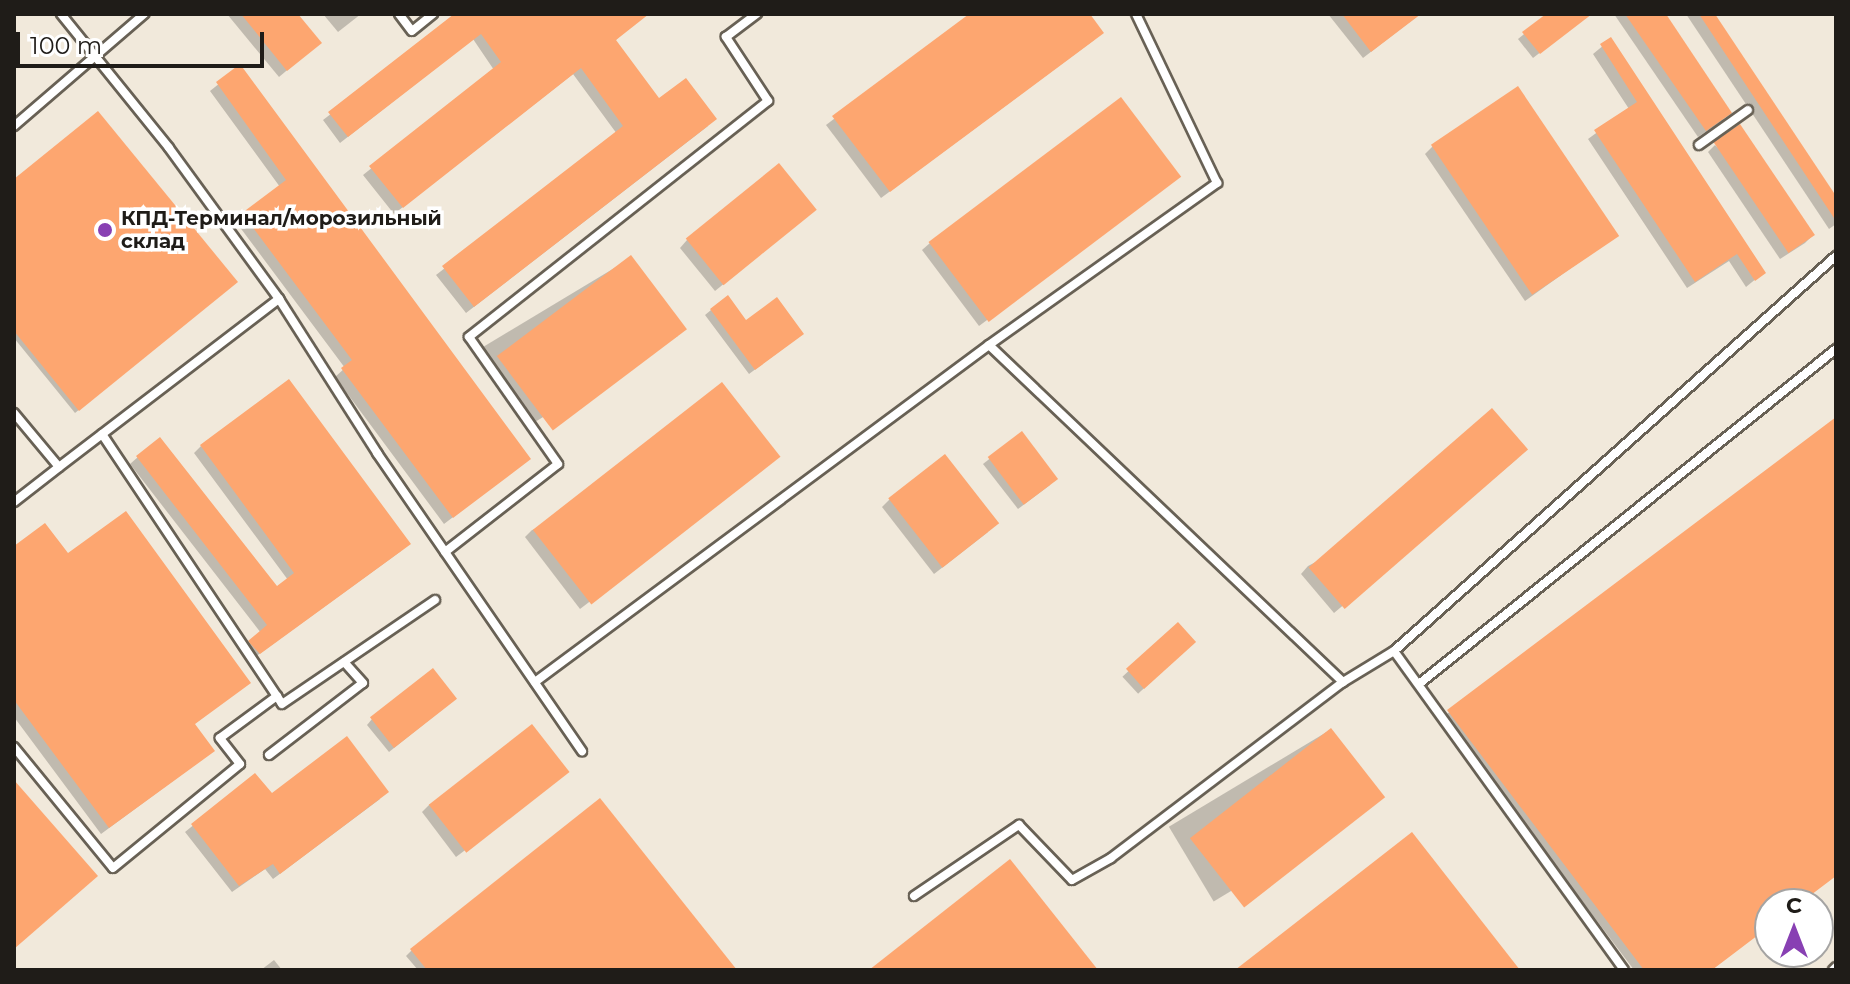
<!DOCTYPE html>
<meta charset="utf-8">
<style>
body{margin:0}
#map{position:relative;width:1850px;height:984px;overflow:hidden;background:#f1e9db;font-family:Montserrat,sans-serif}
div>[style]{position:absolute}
.shadow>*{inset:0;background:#0003;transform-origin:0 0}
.building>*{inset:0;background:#fda670;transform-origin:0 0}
.roads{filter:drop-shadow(2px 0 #686155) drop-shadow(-2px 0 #686155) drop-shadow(0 2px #686155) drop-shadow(0 -2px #686155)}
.lane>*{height:8px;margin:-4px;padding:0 4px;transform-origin:4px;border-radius:4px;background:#fff}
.dots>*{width:22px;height:22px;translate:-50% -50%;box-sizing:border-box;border:4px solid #fff;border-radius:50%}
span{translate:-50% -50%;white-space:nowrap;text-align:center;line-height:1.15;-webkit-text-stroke:7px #fff;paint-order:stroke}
.poi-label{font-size:20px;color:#1f1c18;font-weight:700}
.left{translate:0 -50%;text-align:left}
.frame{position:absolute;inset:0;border:16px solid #1f1c18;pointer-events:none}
.north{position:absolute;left:1754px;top:888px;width:80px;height:80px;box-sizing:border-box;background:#fff;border:2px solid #a5a4a3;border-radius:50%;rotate:0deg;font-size:22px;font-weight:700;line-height:32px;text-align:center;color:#1f1c18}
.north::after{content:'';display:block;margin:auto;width:28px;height:36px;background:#8840b3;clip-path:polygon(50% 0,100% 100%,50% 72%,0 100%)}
.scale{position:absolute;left:16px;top:32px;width:248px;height:36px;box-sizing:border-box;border:4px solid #1f1c18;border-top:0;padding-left:10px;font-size:24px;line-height:28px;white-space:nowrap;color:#1f1c18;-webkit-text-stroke:6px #fff;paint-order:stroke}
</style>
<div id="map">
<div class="shadow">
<div style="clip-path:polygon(227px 14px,295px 14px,311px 50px,279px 77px)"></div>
<div style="clip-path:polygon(323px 14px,361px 14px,338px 32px)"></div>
<div style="clip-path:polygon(460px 14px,641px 14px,615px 41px,659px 101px,708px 126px,466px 313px,436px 275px,617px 134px,573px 74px,394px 214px,363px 175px,494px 70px,473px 39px,340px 143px,323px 120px)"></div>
<div style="clip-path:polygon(972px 14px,1088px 14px,1094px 40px,881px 198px,826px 125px)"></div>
<div style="clip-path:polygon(1328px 14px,1420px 14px,1363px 58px)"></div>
<div style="clip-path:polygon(1549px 14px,1590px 14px,1533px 58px,1518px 39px)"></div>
<div style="clip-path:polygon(1614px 14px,1663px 14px,1723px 120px,1698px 137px)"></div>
<div style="clip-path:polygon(1686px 14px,1713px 14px,1836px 200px,1836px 224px,1829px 229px)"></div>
<div style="clip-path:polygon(1610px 40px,1763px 273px,1746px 287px,1729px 261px,1687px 288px,1588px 139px,1629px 109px,1593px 54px)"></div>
<div style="clip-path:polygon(240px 67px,529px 459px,444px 524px,335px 377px,345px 368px,236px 222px,280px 187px,210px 91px)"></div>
<div style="clip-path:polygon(1715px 145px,1813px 235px,1805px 243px,1780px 259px,1708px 152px)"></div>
<div style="clip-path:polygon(1433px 146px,1617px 235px,1525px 301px,1425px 154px)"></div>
<div style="clip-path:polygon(14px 181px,232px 285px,75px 413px,14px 338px)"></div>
<div style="clip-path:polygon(1170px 184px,979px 326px,922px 250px,930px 243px)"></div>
<div style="clip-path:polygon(806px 217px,715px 291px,680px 248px,687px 240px)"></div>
<div style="left:631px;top:258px;width:91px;height:177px;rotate:59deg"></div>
<div style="clip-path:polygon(711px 310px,746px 323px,796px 339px,749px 374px,705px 315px)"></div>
<div style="clip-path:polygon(1836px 419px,1836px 875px,1798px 904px,1770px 904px,1770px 925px,1711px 970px,1634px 970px,1443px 717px)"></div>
<div style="clip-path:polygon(1021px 434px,1050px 485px,1018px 509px,983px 464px)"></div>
<div style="clip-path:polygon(201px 446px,401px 551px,251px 660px,242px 649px,261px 633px,130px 464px,138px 457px,277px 589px,288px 580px,194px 453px)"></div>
<div style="clip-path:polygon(1518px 458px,1334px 613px,1301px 574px,1308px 566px)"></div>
<div style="clip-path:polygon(769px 465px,580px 609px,525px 537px,532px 530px)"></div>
<div style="clip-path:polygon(890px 499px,988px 532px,934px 574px,882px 507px)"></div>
<div style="clip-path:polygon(14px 549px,67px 556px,248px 683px,193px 725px,204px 758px,101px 834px,14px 717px)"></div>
<div style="left:1178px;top:625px;width:23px;height:76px;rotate:47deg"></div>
<div style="clip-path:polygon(449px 704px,389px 752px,367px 725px,372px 719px)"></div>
<div style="left:1330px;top:730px;width:87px;height:188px;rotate:59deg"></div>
<div style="clip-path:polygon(255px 775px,272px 795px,380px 799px,273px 879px,265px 869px,232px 892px,185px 832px)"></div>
<div style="clip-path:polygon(558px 780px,456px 857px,422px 812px,430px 804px)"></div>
<div style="clip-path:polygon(412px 950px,735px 970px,418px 970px,406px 956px)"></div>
<div style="clip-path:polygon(274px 960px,282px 970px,261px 970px)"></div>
</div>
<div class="building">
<div style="clip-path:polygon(241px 14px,298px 14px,322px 43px,287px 71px)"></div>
<div style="clip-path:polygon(454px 14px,649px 14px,616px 40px,659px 98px,686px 78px,717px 119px,474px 307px,442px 266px,623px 126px,581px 68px,403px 208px,369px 166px,501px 62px,481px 34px,348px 137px,328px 112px)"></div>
<div style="clip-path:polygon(969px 14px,1090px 14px,1104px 33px,890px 192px,832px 116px)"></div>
<div style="clip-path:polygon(1342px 14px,1421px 14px,1371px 52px)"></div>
<div style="clip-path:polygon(1546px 14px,1592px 14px,1540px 54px,1522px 32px)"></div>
<div style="clip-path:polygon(1625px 14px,1666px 14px,1732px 113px,1706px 131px)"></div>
<div style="clip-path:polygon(1699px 14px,1715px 14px,1836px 196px,1836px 221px)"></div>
<div style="clip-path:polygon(1611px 37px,1766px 273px,1755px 281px,1737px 254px,1695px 282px,1594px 130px,1637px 102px,1600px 44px)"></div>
<div style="clip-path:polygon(240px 64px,531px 459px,453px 518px,341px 368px,352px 360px,242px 213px,286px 180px,216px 82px)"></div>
<div style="left:1518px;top:86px;width:181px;height:105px;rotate:56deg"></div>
<div style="left:1121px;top:97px;width:100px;height:241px;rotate:53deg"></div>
<div style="clip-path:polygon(98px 111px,238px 282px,79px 411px,14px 331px,14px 179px)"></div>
<div style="left:1740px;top:124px;width:134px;height:32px;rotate:56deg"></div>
<div style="left:779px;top:163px;width:60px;height:120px;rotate:51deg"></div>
<div style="left:631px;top:255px;width:93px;height:168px;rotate:53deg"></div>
<div style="clip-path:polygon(728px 295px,746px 320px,777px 297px,804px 334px,755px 370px,710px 309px)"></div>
<div style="clip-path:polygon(289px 379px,411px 544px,260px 654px,248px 641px,267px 625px,136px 456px,160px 437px,277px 586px,294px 573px,200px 445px)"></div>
<div style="left:722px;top:382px;width:95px;height:240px;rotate:52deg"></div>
<div style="left:1492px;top:408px;width:55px;height:243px;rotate:49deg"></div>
<div style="clip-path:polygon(1836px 417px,1836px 876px,1799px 904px,1770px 904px,1770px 926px,1712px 970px,1644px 970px,1447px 710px)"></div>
<div style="left:1022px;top:431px;width:60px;height:43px;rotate:53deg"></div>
<div style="left:945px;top:454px;width:88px;height:72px;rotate:52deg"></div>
<div style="clip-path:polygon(126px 511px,251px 683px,195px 724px,215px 751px,109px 828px,14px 700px,14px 546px,45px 523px,68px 553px)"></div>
<div style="left:1178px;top:622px;width:27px;height:70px;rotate:48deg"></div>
<div style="left:433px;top:668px;width:39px;height:80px;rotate:52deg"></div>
<div style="left:532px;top:724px;width:61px;height:131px;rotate:52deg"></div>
<div style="left:1331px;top:728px;width:88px;height:179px;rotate:52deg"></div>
<div style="clip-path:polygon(347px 736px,389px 792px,280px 874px,273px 864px,239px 886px,191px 824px,255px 773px,272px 793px)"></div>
<div style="clip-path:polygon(14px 780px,98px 876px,14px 949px)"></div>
<div style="clip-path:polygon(600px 798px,737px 970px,427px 970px,410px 949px)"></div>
<div style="clip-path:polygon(1412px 832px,1520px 970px,1235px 970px)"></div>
<div style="clip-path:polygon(1010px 859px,1098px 970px,869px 970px)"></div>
</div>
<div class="roads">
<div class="lane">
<div style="left:61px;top:14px;width:172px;rotate:51.1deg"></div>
<div style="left:169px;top:148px;width:187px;rotate:53.9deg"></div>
<div style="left:279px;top:299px;width:183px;rotate:57.5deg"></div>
<div style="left:377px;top:453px;width:362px;rotate:55.5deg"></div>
<div style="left:399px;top:14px;width:21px;rotate:53deg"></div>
<div style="left:412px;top:31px;width:27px;rotate:-39deg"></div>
<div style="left:14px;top:126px;width:172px;rotate:-40.7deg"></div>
<div style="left:1699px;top:145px;width:60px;rotate:-35.5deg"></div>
<div style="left:989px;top:345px;width:280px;rotate:-35.4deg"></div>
<div style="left:1217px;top:183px;width:187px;rotate:-115.6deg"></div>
<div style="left:14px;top:413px;width:70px;rotate:50.2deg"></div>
<div style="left:59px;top:467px;width:57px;rotate:142.1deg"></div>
<div style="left:102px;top:434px;width:324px;rotate:56.3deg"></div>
<div style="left:282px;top:704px;width:185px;rotate:-34.2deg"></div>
<div style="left:59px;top:467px;width:277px;rotate:-37.4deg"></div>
<div style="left:445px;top:552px;width:143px;rotate:-37.9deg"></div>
<div style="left:558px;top:464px;width:155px;rotate:-125deg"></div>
<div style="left:469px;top:337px;width:381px;rotate:-38.3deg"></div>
<div style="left:768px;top:101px;width:77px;rotate:-123.3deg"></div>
<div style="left:726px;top:37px;width:39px;rotate:-37deg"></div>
<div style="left:1394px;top:651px;width:393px;rotate:54.2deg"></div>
<div style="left:535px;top:682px;width:565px;rotate:-36.59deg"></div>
<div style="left:989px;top:345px;width:489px;rotate:43.6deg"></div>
<div style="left:1419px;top:684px;width:535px;rotate:-38.78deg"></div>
<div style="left:14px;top:747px;width:156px;rotate:50.7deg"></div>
<div style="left:113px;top:868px;width:164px;rotate:-39.3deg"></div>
<div style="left:240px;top:764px;width:33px;rotate:-128deg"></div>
<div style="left:220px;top:738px;width:71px;rotate:-36.4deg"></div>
<div style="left:269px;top:755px;width:118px;rotate:-37.5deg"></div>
<div style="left:363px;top:683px;width:28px;rotate:-132deg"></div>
<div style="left:914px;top:896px;width:127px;rotate:-34.1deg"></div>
<div style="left:1019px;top:825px;width:76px;rotate:46.1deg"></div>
<div style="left:1072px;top:880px;width:45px;rotate:-29.4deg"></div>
<div style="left:1111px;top:858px;width:291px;rotate:-37.2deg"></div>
<div style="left:1343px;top:682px;width:60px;rotate:-31.3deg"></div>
<div style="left:1394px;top:651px;width:593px;rotate:-41.79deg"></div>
<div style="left:1833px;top:970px;width:4px;rotate:-45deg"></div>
</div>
</div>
<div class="dots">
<div style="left:105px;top:230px;background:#8840b3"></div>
</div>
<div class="poi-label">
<span class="left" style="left:121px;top:230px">КПД-Терминал/морозильный<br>склад</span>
</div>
<div class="frame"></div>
<div class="north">С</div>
<div class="scale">100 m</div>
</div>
